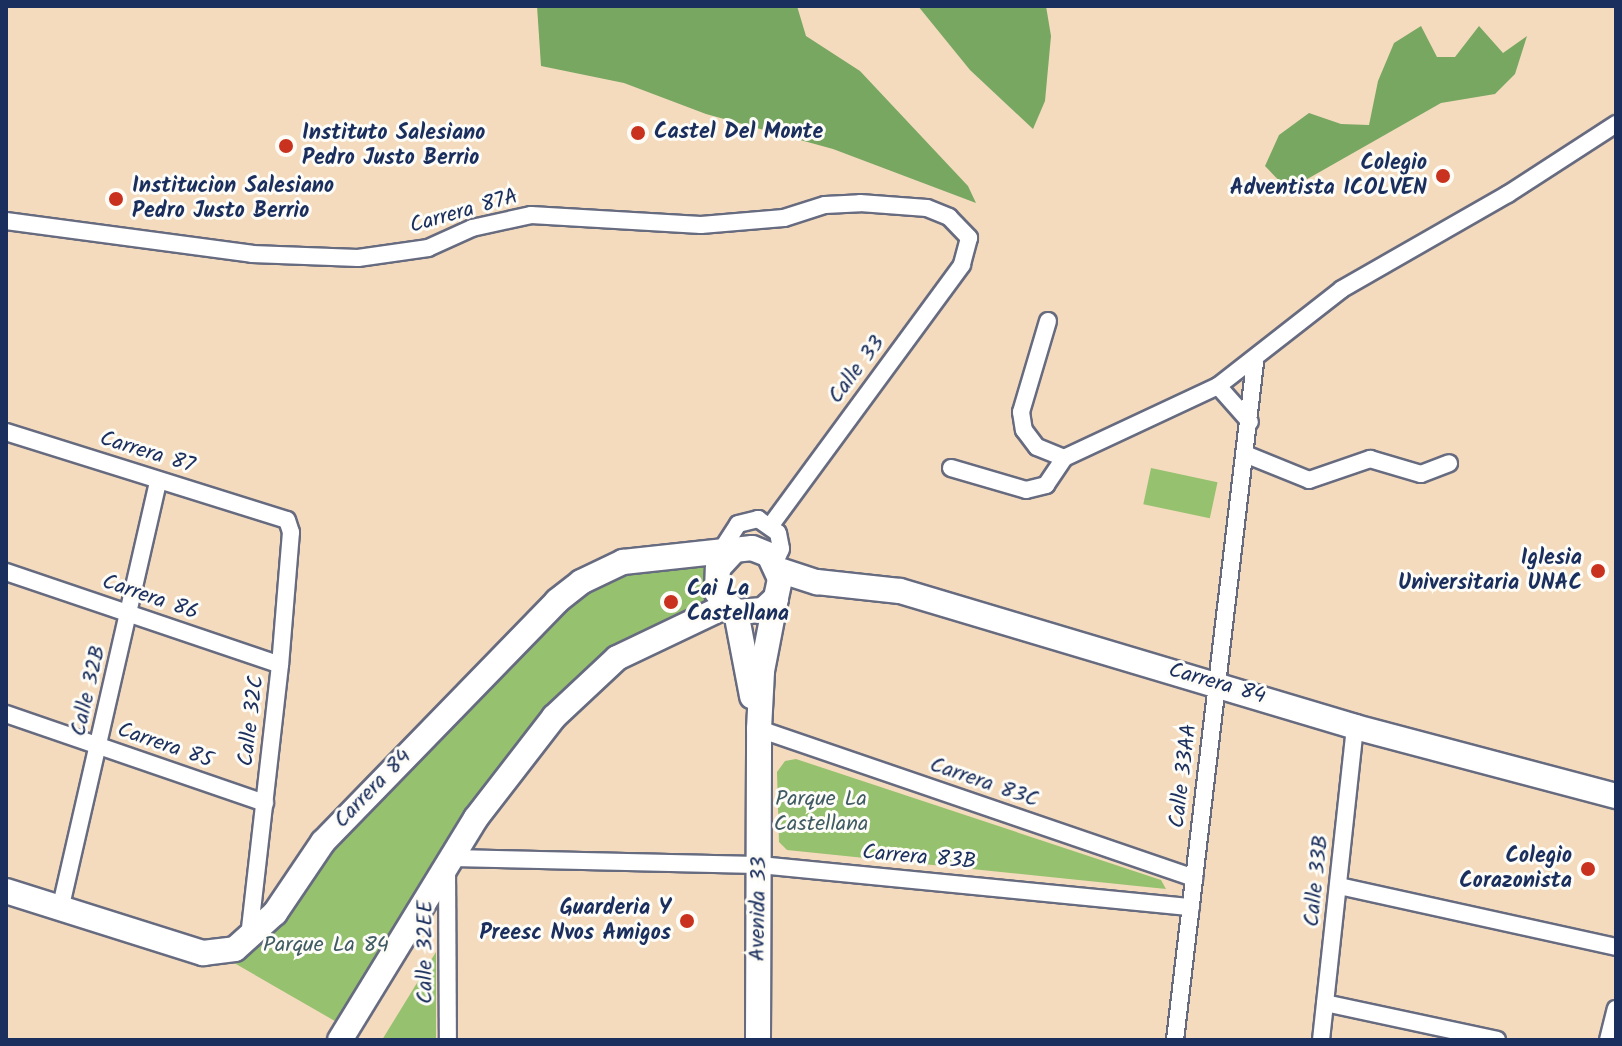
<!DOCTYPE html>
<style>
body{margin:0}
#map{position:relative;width:1622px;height:1046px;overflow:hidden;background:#f4dbbe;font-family:Kalam,sans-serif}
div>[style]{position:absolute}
.green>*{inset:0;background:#96c16f;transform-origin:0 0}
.forest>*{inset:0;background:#78a762}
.roads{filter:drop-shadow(2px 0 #676b80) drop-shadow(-2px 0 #676b80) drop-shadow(0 2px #676b80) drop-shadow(0 -2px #676b80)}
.street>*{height:16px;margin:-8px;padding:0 8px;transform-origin:8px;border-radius:8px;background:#fff}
.secondary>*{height:24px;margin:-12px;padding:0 12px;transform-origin:12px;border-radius:12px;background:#fff}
.dots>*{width:22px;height:22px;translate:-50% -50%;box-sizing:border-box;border:4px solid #fdfcf7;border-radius:50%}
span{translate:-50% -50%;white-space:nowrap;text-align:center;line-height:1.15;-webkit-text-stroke:6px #fdfcf7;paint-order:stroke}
.poi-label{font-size:22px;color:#1b2f5e;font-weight:700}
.left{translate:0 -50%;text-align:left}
.right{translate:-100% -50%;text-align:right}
.street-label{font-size:22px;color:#1b2f5e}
.park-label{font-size:22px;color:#405b63}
.frame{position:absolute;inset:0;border:8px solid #1b2f5e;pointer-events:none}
</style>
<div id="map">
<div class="green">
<div style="left:1151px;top:468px;width:68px;height:37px;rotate:12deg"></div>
<div style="clip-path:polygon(722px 561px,726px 606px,631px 649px,566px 705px,347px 1028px,215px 952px,235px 949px,323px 842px,599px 572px)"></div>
<div style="clip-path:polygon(796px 759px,1161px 880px,1166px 889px,787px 850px,779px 842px,777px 772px,785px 761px)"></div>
<div style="clip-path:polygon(436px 952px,436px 1040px,382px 1040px)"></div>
</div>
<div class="forest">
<div style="clip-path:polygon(537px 6px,797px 6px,806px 36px,860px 71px,968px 186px,976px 203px,833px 149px,706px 114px,624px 83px,541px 66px)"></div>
<div style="clip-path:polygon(918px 6px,1046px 6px,1051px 36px,1045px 101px,1033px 129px,970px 70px)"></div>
<div style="clip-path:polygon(1421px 26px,1437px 57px,1455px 57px,1479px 26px,1503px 53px,1527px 36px,1515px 74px,1495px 94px,1441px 103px,1288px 190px,1265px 166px,1279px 135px,1309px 113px,1341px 124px,1369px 125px,1378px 81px,1394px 43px)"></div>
</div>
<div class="roads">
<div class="street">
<div style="left:6px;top:221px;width:248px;rotate:7.6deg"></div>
<div style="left:252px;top:254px;width:106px;rotate:2.2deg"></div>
<div style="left:358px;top:258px;width:71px;rotate:-8.1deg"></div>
<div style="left:428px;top:248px;width:48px;rotate:-24.4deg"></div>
<div style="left:472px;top:228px;width:60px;rotate:-12.4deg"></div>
<div style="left:531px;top:215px;width:170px;rotate:3.4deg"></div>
<div style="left:701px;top:225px;width:83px;rotate:-4.8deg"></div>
<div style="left:784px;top:218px;width:43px;rotate:-17.6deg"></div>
<div style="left:825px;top:205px;width:35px;rotate:-3deg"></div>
<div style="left:860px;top:203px;width:67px;rotate:4.3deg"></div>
<div style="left:927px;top:208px;width:24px;rotate:22deg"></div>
<div style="left:949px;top:217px;width:29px;rotate:46deg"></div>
<div style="left:969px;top:238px;width:28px;rotate:105deg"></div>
<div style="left:962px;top:265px;width:323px;rotate:126.3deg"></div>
<div style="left:1048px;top:321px;width:95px;rotate:106.5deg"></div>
<div style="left:1021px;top:412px;width:18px;rotate:81deg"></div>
<div style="left:1024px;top:430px;width:21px;rotate:53deg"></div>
<div style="left:1037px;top:447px;width:29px;rotate:22deg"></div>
<div style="left:1064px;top:458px;width:170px;rotate:-25.1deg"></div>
<div style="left:1218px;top:386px;width:157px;rotate:-38deg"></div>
<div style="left:1342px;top:289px;width:191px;rotate:-29.8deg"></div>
<div style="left:1508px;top:194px;width:129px;rotate:-32.9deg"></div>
<div style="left:1218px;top:386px;width:48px;rotate:48.4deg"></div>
<div style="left:6px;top:432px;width:294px;rotate:17.4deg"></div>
<div style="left:287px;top:520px;width:13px;rotate:72deg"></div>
<div style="left:291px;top:532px;width:133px;rotate:94.7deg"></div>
<div style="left:280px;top:665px;width:276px;rotate:96.5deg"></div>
<div style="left:1245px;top:454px;width:69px;rotate:22.1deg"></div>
<div style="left:1309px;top:480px;width:65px;rotate:-19deg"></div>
<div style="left:1370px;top:459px;width:53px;rotate:16.4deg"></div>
<div style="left:1421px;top:474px;width:30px;rotate:-21deg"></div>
<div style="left:951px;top:468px;width:78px;rotate:16.3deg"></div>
<div style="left:1026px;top:490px;width:21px;rotate:-14deg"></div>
<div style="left:1046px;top:485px;width:32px;rotate:-56deg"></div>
<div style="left:720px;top:552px;width:33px;rotate:-57deg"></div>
<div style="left:738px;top:524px;width:21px;rotate:-14deg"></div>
<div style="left:758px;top:519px;width:24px;rotate:35deg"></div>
<div style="left:778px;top:533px;width:16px;rotate:79deg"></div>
<div style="left:781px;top:549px;width:14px;rotate:115deg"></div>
<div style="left:6px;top:572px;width:289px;rotate:18.7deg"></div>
<div style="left:6px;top:714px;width:274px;rotate:19deg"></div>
<div style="left:759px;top:729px;width:460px;rotate:18.9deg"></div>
<div style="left:450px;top:858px;width:310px;rotate:1.3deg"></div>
<div style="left:760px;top:865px;width:433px;rotate:5.6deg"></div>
<div style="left:447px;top:866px;width:174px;rotate:89.7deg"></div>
<div style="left:1339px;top:886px;width:284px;rotate:12.4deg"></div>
<div style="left:60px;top:910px;width:440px;rotate:-77.1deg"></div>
<div style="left:1325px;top:1003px;width:176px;rotate:12.1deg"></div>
<div style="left:1175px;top:1040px;width:683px;rotate:-83.27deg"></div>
<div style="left:1321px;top:1040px;width:315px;rotate:-83.8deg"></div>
<div style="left:1608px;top:1040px;width:32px;rotate:-76deg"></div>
</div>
<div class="secondary">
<div style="left:779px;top:570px;width:40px;rotate:18deg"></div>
<div style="left:817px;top:582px;width:83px;rotate:6.2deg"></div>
<div style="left:900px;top:591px;width:475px;rotate:16.6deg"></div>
<div style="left:1355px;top:727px;width:270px;rotate:14.8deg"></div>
<div style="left:736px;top:612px;width:86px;rotate:79.2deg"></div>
<div style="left:6px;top:891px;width:207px;rotate:17.5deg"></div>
<div style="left:203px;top:953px;width:32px;rotate:-7deg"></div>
<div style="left:235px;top:949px;width:54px;rotate:-42deg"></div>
<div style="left:275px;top:913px;width:86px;rotate:-55.9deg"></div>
<div style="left:323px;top:842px;width:336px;rotate:-45.8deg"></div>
<div style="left:557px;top:601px;width:31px;rotate:-38deg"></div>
<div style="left:581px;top:582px;width:47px;rotate:-25.5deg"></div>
<div style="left:623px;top:562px;width:130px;rotate:-6.2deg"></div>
<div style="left:752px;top:548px;width:18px;rotate:22deg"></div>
<div style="left:769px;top:555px;width:26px;rotate:65deg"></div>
<div style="left:780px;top:579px;width:19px;rotate:102deg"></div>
<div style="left:776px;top:598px;width:18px;rotate:137deg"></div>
<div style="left:763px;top:610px;width:27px;rotate:176deg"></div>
<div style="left:736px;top:612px;width:28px;rotate:-134deg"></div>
<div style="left:717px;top:592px;width:24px;rotate:-88deg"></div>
<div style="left:718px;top:568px;width:23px;rotate:-47deg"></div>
<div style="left:340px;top:1040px;width:260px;rotate:-58.5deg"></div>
<div style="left:476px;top:818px;width:128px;rotate:-52.3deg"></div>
<div style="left:554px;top:717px;width:86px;rotate:-43.1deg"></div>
<div style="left:617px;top:658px;width:121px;rotate:-25.5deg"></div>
<div style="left:758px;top:1040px;width:311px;rotate:-89.8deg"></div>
<div style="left:759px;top:729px;width:58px;rotate:-87deg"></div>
<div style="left:762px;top:671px;width:74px;rotate:-79.1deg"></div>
</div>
</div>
<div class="dots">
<div style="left:638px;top:133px;background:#c8321e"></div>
<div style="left:286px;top:146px;background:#c8321e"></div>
<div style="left:1443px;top:176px;background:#c8321e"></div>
<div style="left:116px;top:199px;background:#c8321e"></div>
<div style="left:1598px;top:571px;background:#c8321e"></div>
<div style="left:671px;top:602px;background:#c8321e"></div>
<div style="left:1588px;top:869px;background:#c8321e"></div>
<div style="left:687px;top:921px;background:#c8321e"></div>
</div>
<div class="poi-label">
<span class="left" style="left:302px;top:146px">Instituto Salesiano<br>Pedro Justo Berrio</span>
<span class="left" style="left:654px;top:133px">Castel Del Monte</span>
<span class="right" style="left:1427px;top:176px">Colegio<br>Adventista ICOLVEN</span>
<span class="left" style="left:132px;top:199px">Institucion Salesiano<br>Pedro Justo Berrio</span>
<span class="right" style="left:1582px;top:571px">Iglesia<br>Universitaria UNAC</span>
<span class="left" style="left:687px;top:602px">Cai La<br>Castellana</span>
<span class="right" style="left:1572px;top:869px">Colegio<br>Corazonista</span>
<span class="right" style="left:671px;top:921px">Guarderia Y<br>Preesc Nvos Amigos</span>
</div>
<div class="street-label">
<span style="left:464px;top:212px;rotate:-16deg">Carrera 87A</span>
<span style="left:857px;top:370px;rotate:-53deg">Calle 33</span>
<span style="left:147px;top:453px;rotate:17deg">Carrera 87</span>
<span style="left:150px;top:598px;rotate:19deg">Carrera 86</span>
<span style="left:1217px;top:684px;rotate:16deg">Carrera 84</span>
<span style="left:89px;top:691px;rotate:-77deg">Calle 32B</span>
<span style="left:252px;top:721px;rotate:-83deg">Calle 32C</span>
<span style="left:165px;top:746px;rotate:19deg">Carrera 85</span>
<span style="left:1184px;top:776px;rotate:-83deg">Calle 33AA</span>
<span style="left:984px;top:783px;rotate:19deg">Carrera 83C</span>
<span style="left:373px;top:789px;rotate:-46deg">Carrera 84</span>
<span style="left:919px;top:858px;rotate:5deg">Carrera 83B</span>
<span style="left:1317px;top:881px;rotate:-84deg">Calle 33B</span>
<span style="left:759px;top:909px;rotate:-89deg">Avenida 33</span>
<span style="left:426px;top:952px;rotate:-90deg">Calle 32EE</span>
</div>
<div class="park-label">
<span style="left:821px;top:812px">Parque La<br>Castellana</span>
<span style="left:326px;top:946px">Parque La 84</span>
</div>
<div class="frame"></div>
</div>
